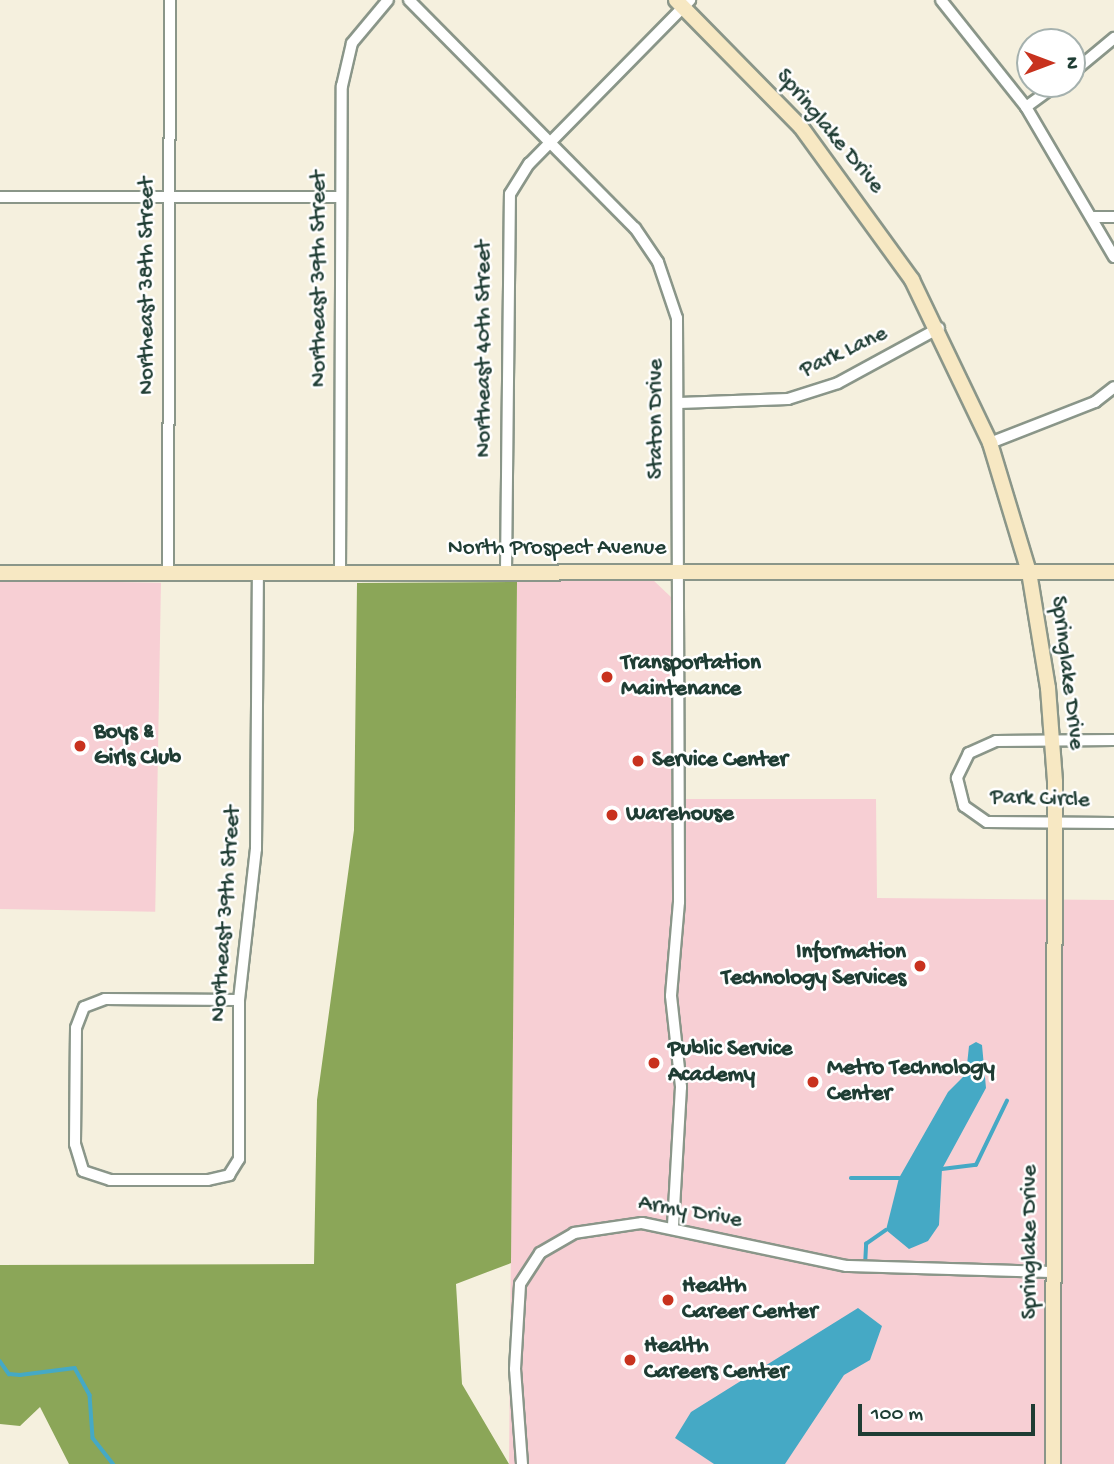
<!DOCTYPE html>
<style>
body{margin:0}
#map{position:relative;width:1114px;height:1464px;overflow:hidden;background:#f5f0de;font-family:"Gochi Hand",sans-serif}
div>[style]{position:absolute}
.built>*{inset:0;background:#f7cfd4;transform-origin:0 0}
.forest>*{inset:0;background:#8ba658}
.water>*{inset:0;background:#45a9c5}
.stream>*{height:3.5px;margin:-1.75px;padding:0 1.75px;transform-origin:1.75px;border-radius:1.75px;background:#45a9c5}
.roads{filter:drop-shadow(2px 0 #8a9689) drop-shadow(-2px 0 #8a9689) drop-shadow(0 2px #8a9689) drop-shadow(0 -2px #8a9689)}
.street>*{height:10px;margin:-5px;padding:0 5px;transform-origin:5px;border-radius:5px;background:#fff}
.secondary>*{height:14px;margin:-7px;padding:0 7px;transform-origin:7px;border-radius:7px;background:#f7e8c3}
.dots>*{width:19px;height:19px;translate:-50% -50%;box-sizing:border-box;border:4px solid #fff;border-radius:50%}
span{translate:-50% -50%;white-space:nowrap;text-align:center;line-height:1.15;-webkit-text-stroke:5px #fff;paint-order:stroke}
.street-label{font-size:23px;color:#1f3d34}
.poi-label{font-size:23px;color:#1f3d34;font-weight:700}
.left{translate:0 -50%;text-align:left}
.right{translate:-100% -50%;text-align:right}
.north{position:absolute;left:1016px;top:28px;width:70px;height:70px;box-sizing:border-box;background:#fff;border:2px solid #a5b1ae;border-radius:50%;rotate:90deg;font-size:19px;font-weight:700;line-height:28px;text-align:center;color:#1f3d34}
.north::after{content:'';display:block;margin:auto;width:24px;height:32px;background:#c8321e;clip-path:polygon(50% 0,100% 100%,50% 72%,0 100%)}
.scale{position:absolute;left:858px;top:1404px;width:177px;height:32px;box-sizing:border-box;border:4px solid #1f3d34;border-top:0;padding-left:9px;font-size:21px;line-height:24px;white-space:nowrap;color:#1f3d34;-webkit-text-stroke:5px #fff;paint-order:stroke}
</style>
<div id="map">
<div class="built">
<div style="clip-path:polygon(652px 579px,672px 598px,671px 799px,876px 799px,877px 898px,1114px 900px,1114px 1464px,509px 1464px,517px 582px)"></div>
<div style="left:0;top:580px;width:161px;height:329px;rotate:1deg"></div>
</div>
<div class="forest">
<div style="clip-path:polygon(517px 582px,511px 1263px,456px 1284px,462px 1384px,509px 1464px,69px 1464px,40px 1407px,20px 1426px,0 1424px,0 1265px,314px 1264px,317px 1100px,354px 830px,357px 583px)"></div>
</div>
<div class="water">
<div style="clip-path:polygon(976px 1042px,982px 1045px,986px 1088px,942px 1169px,939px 1225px,928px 1241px,909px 1249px,886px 1230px,899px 1178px,948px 1092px,966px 1074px,969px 1046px)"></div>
<div style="clip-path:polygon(858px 1308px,882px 1326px,870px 1360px,844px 1375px,785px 1464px,714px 1464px,675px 1438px,691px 1412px)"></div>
</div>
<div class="stream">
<div style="left:942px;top:1169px;width:34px;rotate:-7deg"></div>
<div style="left:976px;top:1165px;width:71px;rotate:-64.2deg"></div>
<div style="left:851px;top:1178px;width:48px"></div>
<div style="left:865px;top:1266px;width:22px;rotate:-87deg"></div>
<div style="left:866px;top:1244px;width:24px;rotate:-35deg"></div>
<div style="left:0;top:1361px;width:16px;rotate:55deg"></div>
<div style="left:9px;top:1374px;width:11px;rotate:5deg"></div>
<div style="left:20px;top:1375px;width:55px;rotate:-7.3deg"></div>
<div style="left:75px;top:1368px;width:31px;rotate:61deg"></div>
<div style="left:90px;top:1395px;width:43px;rotate:86deg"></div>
<div style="left:93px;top:1438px;width:33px;rotate:52deg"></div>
</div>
<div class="roads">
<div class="street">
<div style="left:409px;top:0;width:321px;rotate:45.3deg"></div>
<div style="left:635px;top:228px;width:41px;rotate:55.9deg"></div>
<div style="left:658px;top:262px;width:59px;rotate:71.3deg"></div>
<div style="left:677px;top:318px;width:584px;rotate:89.8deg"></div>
<div style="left:679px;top:902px;width:94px;rotate:94.9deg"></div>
<div style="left:671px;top:996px;width:92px;rotate:83.7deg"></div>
<div style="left:681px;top:1087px;width:139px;rotate:93.3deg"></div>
<div style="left:941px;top:0;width:137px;rotate:51.5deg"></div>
<div style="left:1026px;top:107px;width:174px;rotate:59.6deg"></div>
<div style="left:1072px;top:73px;width:55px;rotate:-39.8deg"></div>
<div style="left:1026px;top:107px;width:39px;rotate:-36deg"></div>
<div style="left:0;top:197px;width:341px"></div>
<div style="left:1094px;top:217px;width:20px"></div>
<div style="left:679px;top:403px;width:109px;rotate:-2.1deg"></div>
<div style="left:788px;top:399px;width:52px;rotate:-17.7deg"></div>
<div style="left:838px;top:383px;width:115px;rotate:-28.6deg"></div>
<div style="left:990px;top:443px;width:113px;rotate:-21.3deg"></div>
<div style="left:1095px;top:402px;width:24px;rotate:-38deg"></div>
<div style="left:506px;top:572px;width:378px;rotate:-89.4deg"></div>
<div style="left:510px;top:194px;width:36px;rotate:-58deg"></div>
<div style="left:529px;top:164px;width:230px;rotate:-45.5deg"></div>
<div style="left:168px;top:573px;width:573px;rotate:-89.8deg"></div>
<div style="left:340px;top:573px;width:487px;rotate:-89.8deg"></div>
<div style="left:342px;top:86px;width:44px;rotate:-76.9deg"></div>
<div style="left:352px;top:43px;width:56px;rotate:-50.1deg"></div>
<div style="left:1114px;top:740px;width:118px;rotate:179.5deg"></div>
<div style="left:996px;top:741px;width:30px;rotate:156deg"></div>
<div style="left:969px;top:753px;width:28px;rotate:116deg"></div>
<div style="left:957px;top:778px;width:29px;rotate:76deg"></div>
<div style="left:964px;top:806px;width:28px;rotate:35deg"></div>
<div style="left:987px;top:822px;width:127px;rotate:0.5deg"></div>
<div style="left:239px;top:1000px;width:134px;rotate:-179.6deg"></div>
<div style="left:105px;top:999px;width:22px;rotate:159deg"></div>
<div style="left:84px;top:1007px;width:22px;rotate:111deg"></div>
<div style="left:76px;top:1028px;width:116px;rotate:90.5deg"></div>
<div style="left:75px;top:1144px;width:28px;rotate:73deg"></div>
<div style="left:83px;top:1171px;width:28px;rotate:18deg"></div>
<div style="left:110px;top:1180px;width:98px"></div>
<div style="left:208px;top:1180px;width:22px;rotate:-13deg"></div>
<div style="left:229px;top:1175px;width:19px;rotate:-58deg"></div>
<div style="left:239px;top:1159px;width:159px;rotate:-90deg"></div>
<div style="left:239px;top:1000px;width:152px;rotate:-83.6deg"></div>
<div style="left:256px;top:849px;width:276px;rotate:-89.6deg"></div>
<div style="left:522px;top:1464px;width:95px;rotate:-94.2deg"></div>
<div style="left:515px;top:1369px;width:85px;rotate:-86.6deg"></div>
<div style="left:520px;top:1284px;width:37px;rotate:-57deg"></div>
<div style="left:540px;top:1253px;width:39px;rotate:-30deg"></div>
<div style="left:574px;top:1233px;width:69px;rotate:-8.4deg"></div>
<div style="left:642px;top:1223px;width:208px;rotate:11.9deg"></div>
<div style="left:846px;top:1266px;width:208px;rotate:1.7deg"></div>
</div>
<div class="secondary">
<div style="left:676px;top:0;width:178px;rotate:45.5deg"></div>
<div style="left:801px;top:127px;width:189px;rotate:54deg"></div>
<div style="left:912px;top:280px;width:181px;rotate:64.4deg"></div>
<div style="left:990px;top:443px;width:135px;rotate:73.2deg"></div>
<div style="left:1029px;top:572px;width:118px;rotate:80.7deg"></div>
<div style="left:1048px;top:688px;width:94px;rotate:85.7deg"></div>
<div style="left:1055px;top:782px;width:682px;rotate:90.17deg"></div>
<div style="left:0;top:573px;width:1114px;rotate:-0.05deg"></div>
</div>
</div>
<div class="dots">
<div style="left:607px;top:677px;background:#c8321e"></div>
<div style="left:80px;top:746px;background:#c8321e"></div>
<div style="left:638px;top:761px;background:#c8321e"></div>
<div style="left:612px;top:815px;background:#c8321e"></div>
<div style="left:920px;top:966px;background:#c8321e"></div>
<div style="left:654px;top:1063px;background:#c8321e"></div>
<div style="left:813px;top:1082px;background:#c8321e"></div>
<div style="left:668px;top:1300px;background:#c8321e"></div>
<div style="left:630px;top:1360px;background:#c8321e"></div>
</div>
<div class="street-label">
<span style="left:829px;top:132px;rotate:50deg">Springlake Drive</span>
<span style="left:320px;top:279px;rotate:-90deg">Northeast 39th Street</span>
<span style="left:148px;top:286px;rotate:-90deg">Northeast 38th Street</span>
<span style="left:485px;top:349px;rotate:-90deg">Northeast 40th Street</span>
<span style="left:844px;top:353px;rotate:-25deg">Park Lane</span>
<span style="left:657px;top:419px;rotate:-90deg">Staton Drive</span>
<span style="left:557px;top:549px">North Prospect Avenue</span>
<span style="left:1066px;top:673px;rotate:83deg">Springlake Drive</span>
<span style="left:1040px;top:800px;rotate:2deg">Park Circle</span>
<span style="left:227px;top:914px;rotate:-86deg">Northeast 39th Street</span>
<span style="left:690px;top:1213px;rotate:10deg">Army Drive</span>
<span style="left:1031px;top:1242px;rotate:-90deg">Springlake Drive</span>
</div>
<div class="poi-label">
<span class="left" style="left:621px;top:677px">Transportation<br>Maintenance</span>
<span class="left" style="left:94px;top:746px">Boys &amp;<br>Girls Club</span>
<span class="left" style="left:652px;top:761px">Service Center</span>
<span class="left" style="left:626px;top:815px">Warehouse</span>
<span class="right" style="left:906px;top:966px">Information<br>Technology Services</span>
<span class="left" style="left:668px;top:1063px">Public Service<br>Academy</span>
<span class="left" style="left:827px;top:1082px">Metro Technology<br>Center</span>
<span class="left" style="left:682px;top:1300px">Health<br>Career Center</span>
<span class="left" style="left:644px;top:1360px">Health<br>Careers Center</span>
</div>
<div class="north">N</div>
<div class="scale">100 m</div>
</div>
